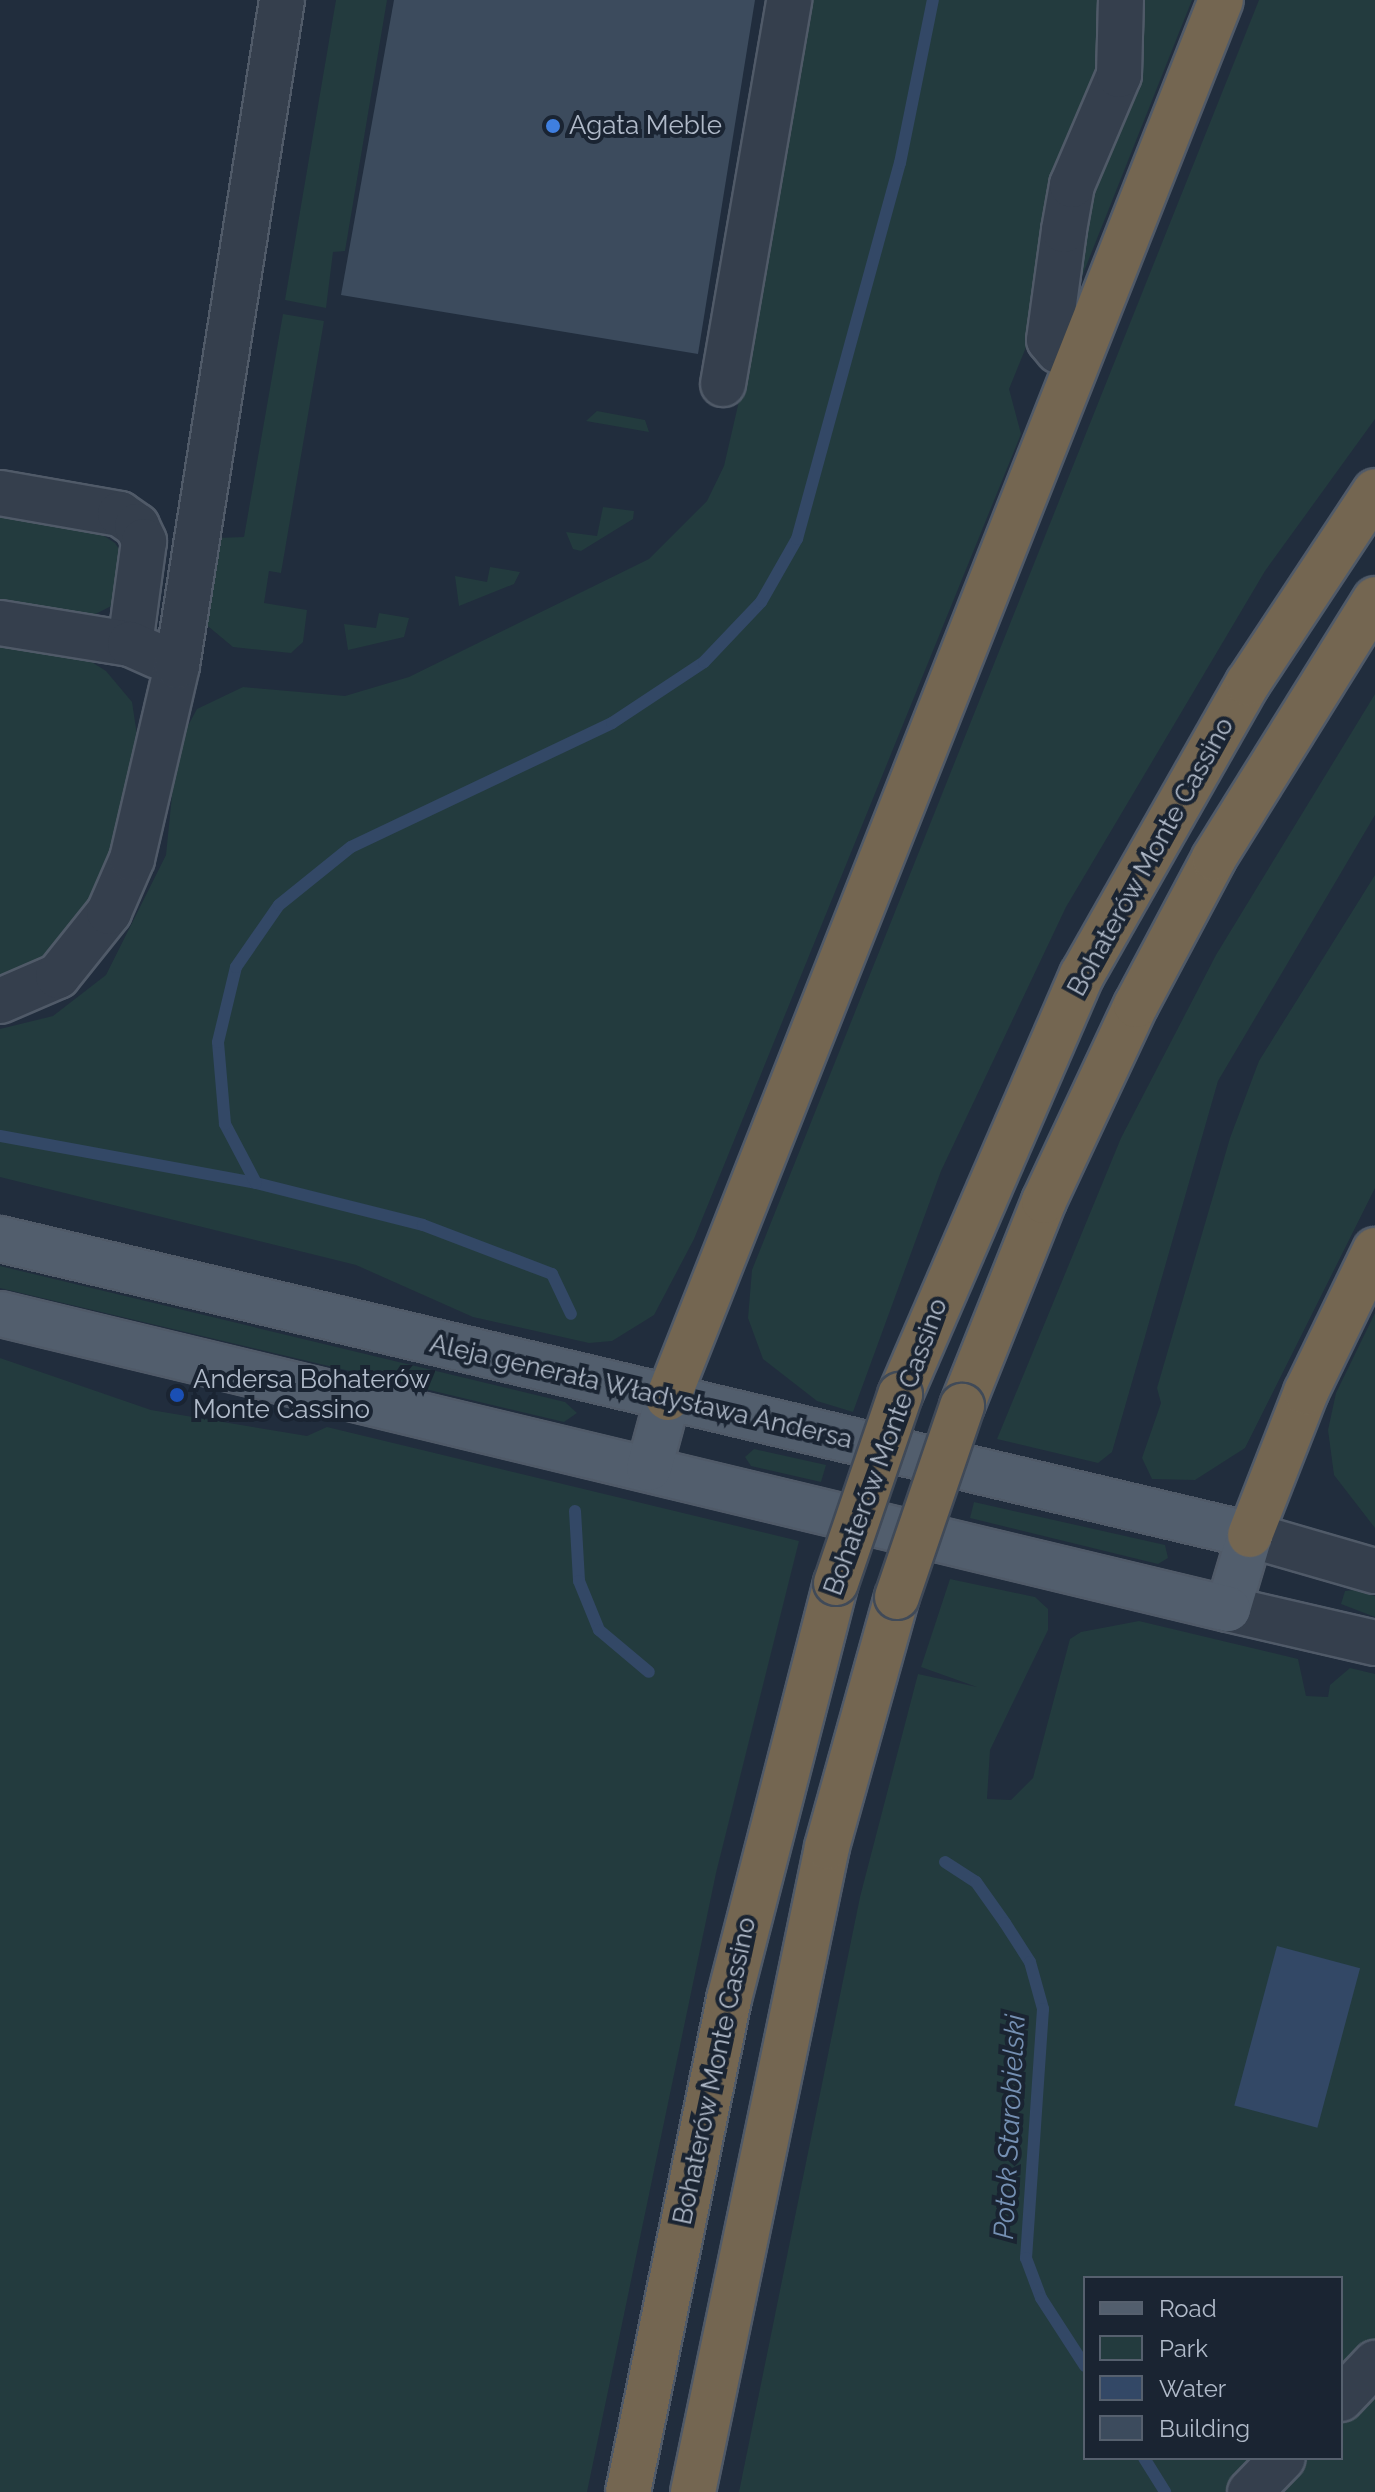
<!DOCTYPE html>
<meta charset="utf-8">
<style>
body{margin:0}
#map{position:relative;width:1375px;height:2492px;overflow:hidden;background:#212d3d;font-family:Raleway,sans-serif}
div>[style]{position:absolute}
.green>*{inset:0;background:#233b3e}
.water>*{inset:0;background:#334866;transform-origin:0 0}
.stream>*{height:12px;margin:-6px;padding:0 6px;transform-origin:6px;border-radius:6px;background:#334866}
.building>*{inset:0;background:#3c4b5d}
.roads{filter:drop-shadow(2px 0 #505a68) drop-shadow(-2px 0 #505a68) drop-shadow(0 2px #505a68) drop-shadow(0 -2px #505a68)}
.minor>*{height:44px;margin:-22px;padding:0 22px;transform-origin:22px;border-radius:22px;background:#353f4d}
.major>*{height:44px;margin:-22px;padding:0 22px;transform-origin:22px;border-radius:22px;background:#525e6d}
.highway>*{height:44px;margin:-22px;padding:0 22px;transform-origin:22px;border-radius:22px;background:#746651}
.bridges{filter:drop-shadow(2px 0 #404a58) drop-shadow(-2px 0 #404a58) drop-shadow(0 2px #404a58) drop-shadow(0 -2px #404a58)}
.highway-bridge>*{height:44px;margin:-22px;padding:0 22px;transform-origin:22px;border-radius:22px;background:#746651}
.dots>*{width:22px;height:22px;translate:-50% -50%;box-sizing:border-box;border:4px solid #1a2432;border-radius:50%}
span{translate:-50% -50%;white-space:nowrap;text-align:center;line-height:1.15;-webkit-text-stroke:8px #1a2432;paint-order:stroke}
.poi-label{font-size:26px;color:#b0bac9}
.left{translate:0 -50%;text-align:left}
.street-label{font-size:26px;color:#b0bac9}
.water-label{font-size:28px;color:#7590b3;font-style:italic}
.legend{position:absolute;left:1083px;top:2276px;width:260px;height:184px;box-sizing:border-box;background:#1a2432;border:2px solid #56606e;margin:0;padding:10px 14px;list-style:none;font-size:24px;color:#b0bac9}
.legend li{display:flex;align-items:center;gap:16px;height:40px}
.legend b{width:40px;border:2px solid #56606e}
</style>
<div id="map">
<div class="green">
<div style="clip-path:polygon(336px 0,387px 0,345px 251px,333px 252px,326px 308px,285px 300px)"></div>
<div style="clip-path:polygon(808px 0,1108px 0,1105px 73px,1038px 318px,1009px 389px,1021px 434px,694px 1239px,654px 1315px,612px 1341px,589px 1343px,473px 1317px,356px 1265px,0 1177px,0 1029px,53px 1016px,106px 975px,166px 855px,177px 746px,197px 709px,243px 687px,345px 696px,409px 677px,649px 559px,707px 501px,724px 466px,739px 401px)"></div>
<div style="clip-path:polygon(1134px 0,1192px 0,1073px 299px,1081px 197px)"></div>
<div style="clip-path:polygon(1259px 0,1375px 0,1375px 419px,1265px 571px,1066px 907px,941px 1171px,853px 1412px,817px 1401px,763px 1359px,748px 1318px,752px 1270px)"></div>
<div style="clip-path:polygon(283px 314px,324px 321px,281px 573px,269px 571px,264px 603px,307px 610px,303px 642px,291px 653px,233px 647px,203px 622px,217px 538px,244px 537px)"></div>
<div style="clip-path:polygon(597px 411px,645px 420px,649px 432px,586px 421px)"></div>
<div style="clip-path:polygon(603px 507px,634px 511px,633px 519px,581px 551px,573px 549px,566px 532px,597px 536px)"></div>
<div style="clip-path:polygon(0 516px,98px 532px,115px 543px,125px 558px,119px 602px,86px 619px,0 606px)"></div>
<div style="clip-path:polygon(490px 567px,520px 572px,514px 584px,459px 606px,455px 576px,487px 582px)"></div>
<div style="clip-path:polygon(379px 613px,409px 618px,404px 637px,348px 650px,344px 624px,376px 628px)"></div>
<div style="clip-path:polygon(0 645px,90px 661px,106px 671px,132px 702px,137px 735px,119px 830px,92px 897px,47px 963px,0 981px)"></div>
<div style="clip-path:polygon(1375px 694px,1375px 815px,1218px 1081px,1112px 1452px,1098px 1463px,997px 1439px,1121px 1138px,1216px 955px)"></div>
<div style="clip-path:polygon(1375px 875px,1375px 1188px,1245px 1448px,1195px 1480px,1152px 1479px,1142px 1458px,1161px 1403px,1157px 1388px,1230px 1138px,1259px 1061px)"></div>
<div style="clip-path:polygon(0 1266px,565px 1402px,577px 1413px,564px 1422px,0 1288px)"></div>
<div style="clip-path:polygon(1375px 1313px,1375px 1528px,1334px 1475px,1328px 1430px,1336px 1393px)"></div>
<div style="clip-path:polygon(0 1358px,151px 1410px,307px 1436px,327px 1427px,799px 1541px,716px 1873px,587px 2492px,0 2492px)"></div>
<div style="clip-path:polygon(754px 1449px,826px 1465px,821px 1482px,751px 1466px,745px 1457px)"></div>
<div style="clip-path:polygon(974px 1502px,1165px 1545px,1168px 1558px,1158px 1564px,970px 1518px)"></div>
<div style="clip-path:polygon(950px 1579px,1035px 1597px,1048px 1609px,1048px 1630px,990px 1750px,987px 1799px,1011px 1800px,1033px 1778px,1070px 1639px,1081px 1632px,1139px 1621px,1298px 1659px,1306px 1696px,1328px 1697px,1330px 1685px,1350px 1668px,1375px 1674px,1375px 2339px,1341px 2375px,1341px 2278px,1085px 2278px,1085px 2458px,1259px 2458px,1225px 2492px,739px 2492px,860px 1897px,918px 1674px,977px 1687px,921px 1667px)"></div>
<div style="clip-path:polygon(1354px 1590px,1375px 1596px,1375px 1617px,1341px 1604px,1345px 1591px)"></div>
<div style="clip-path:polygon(1375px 2390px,1375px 2492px,1276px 2492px,1309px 2458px,1341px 2458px,1341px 2425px)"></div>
</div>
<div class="water">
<div style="left:1277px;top:1946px;width:86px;height:165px;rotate:15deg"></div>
</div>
<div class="stream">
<div style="left:0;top:1136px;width:260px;rotate:10.4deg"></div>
<div style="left:256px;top:1183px;width:172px;rotate:14.1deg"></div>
<div style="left:423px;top:1225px;width:138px;rotate:20.8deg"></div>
<div style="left:552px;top:1274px;width:44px;rotate:64.6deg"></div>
<div style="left:256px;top:1183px;width:67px;rotate:-117.7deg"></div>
<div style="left:225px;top:1124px;width:82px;rotate:-94.9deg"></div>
<div style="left:218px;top:1042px;width:77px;rotate:-76.5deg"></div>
<div style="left:236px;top:967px;width:75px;rotate:-55.3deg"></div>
<div style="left:279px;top:905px;width:92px;rotate:-38.9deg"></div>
<div style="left:351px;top:847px;width:289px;rotate:-25.4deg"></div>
<div style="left:612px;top:723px;width:110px;rotate:-33.5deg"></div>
<div style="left:704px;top:662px;width:83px;rotate:-46.5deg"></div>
<div style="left:761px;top:602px;width:73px;rotate:-60.3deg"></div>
<div style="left:797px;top:539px;width:390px;rotate:-74.7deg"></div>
<div style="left:900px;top:163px;width:166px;rotate:-78.6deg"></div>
<div style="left:575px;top:1511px;width:70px;rotate:86.7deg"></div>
<div style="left:579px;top:1581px;width:53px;rotate:67.8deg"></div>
<div style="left:599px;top:1630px;width:65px;rotate:40deg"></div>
<div style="left:945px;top:1862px;width:37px;rotate:33deg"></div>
<div style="left:976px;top:1882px;width:50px;rotate:54.7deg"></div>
<div style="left:1005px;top:1923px;width:46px;rotate:57.3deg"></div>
<div style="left:1030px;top:1962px;width:49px;rotate:74.5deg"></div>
<div style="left:1043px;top:2009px;width:250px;rotate:93.9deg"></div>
<div style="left:1026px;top:2258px;width:43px;rotate:69.4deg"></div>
<div style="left:1041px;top:2298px;width:81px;rotate:57.1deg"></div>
<div style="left:1144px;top:2458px;width:40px;rotate:58deg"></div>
</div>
<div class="building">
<div style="clip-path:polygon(394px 0,755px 0,698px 354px,341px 295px)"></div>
</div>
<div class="roads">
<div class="minor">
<div style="left:1058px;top:351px;width:14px;rotate:-129deg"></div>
<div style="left:1049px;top:340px;width:111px;rotate:-82.2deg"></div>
<div style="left:1064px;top:230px;width:46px;rotate:-79.9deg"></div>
<div style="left:1072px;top:185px;width:120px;rotate:-66.9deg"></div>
<div style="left:1119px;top:75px;width:75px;rotate:-88.5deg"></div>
<div style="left:723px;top:384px;width:390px;rotate:-80.2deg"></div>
<div style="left:0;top:493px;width:122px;rotate:9.9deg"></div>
<div style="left:120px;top:514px;width:21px;rotate:35deg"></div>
<div style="left:137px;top:526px;width:17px;rotate:65deg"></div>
<div style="left:144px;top:541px;width:104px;rotate:97.7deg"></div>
<div style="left:0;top:623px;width:132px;rotate:9.2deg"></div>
<div style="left:130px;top:644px;width:30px;rotate:24deg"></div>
<div style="left:0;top:1001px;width:63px;rotate:-23.3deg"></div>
<div style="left:58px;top:976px;width:82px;rotate:-51.4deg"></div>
<div style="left:109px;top:912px;width:58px;rotate:-66.5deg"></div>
<div style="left:132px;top:859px;width:198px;rotate:-76.9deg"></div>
<div style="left:177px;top:666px;width:674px;rotate:-81.04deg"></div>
<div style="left:1250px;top:1535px;width:130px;rotate:16.1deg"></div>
<div style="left:1228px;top:1609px;width:151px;rotate:13deg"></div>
<div style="left:1341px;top:2399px;width:50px;rotate:-46.6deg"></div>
<div style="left:1250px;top:2492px;width:47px;rotate:-45.9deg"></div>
</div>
<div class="major">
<div style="left:0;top:1239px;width:1285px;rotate:13.32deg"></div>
<div style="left:1250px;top:1535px;width:77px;rotate:106.6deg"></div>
<div style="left:1228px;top:1609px;width:1263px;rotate:-166.49deg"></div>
<div style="left:649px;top:1468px;width:73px;rotate:-74.8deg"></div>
</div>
<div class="highway">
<div style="left:900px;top:1395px;width:458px;rotate:-66.6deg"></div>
<div style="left:1082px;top:975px;width:336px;rotate:-60.4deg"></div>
<div style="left:1248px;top:683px;width:230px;rotate:-56.5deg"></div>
<div style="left:668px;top:1398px;width:1503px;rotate:-68.42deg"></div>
<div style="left:962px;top:1406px;width:221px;rotate:-68.2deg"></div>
<div style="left:1044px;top:1201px;width:217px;rotate:-64.9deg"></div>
<div style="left:1136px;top:1005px;width:166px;rotate:-62deg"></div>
<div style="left:1214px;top:858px;width:305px;rotate:-58.1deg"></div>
<div style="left:1250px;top:1535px;width:154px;rotate:-68.6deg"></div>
<div style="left:1306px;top:1392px;width:158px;rotate:-64.1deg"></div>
<div style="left:628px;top:2492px;width:503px;rotate:-78.42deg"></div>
<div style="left:729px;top:1999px;width:430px;rotate:-75.6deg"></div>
<div style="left:693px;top:2492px;width:659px;rotate:-78.26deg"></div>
<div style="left:827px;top:1847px;width:260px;rotate:-74.4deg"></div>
</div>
</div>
<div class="bridges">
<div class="highway-bridge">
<div style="left:836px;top:1583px;width:199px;rotate:-71.2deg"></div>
<div style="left:897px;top:1597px;width:202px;rotate:-71.2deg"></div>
</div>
</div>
<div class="dots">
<div style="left:553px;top:126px;background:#3f7fe0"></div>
<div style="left:177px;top:1395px;background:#1a4fb4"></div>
</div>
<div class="poi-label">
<span class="left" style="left:569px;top:126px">Agata Meble</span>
<span class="left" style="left:193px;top:1395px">Andersa Bohaterów<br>Monte Cassino</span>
</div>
<div class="street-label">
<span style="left:1151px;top:857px;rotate:-61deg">Bohaterów Monte Cassino</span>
<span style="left:641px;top:1392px;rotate:13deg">Aleja generała Władysława Andersa</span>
<span style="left:886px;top:1447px;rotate:-70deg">Bohaterów Monte Cassino</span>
<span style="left:715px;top:2071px;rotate:-78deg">Bohaterów Monte Cassino</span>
</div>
<div class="water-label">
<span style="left:1010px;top:2127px;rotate:-87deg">Potok Starobielski</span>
</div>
<ul class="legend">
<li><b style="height:10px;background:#525e6d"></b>Road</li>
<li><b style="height:22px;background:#233b3e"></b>Park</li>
<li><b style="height:22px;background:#334866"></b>Water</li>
<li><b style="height:22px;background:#3c4b5d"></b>Building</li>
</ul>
</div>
